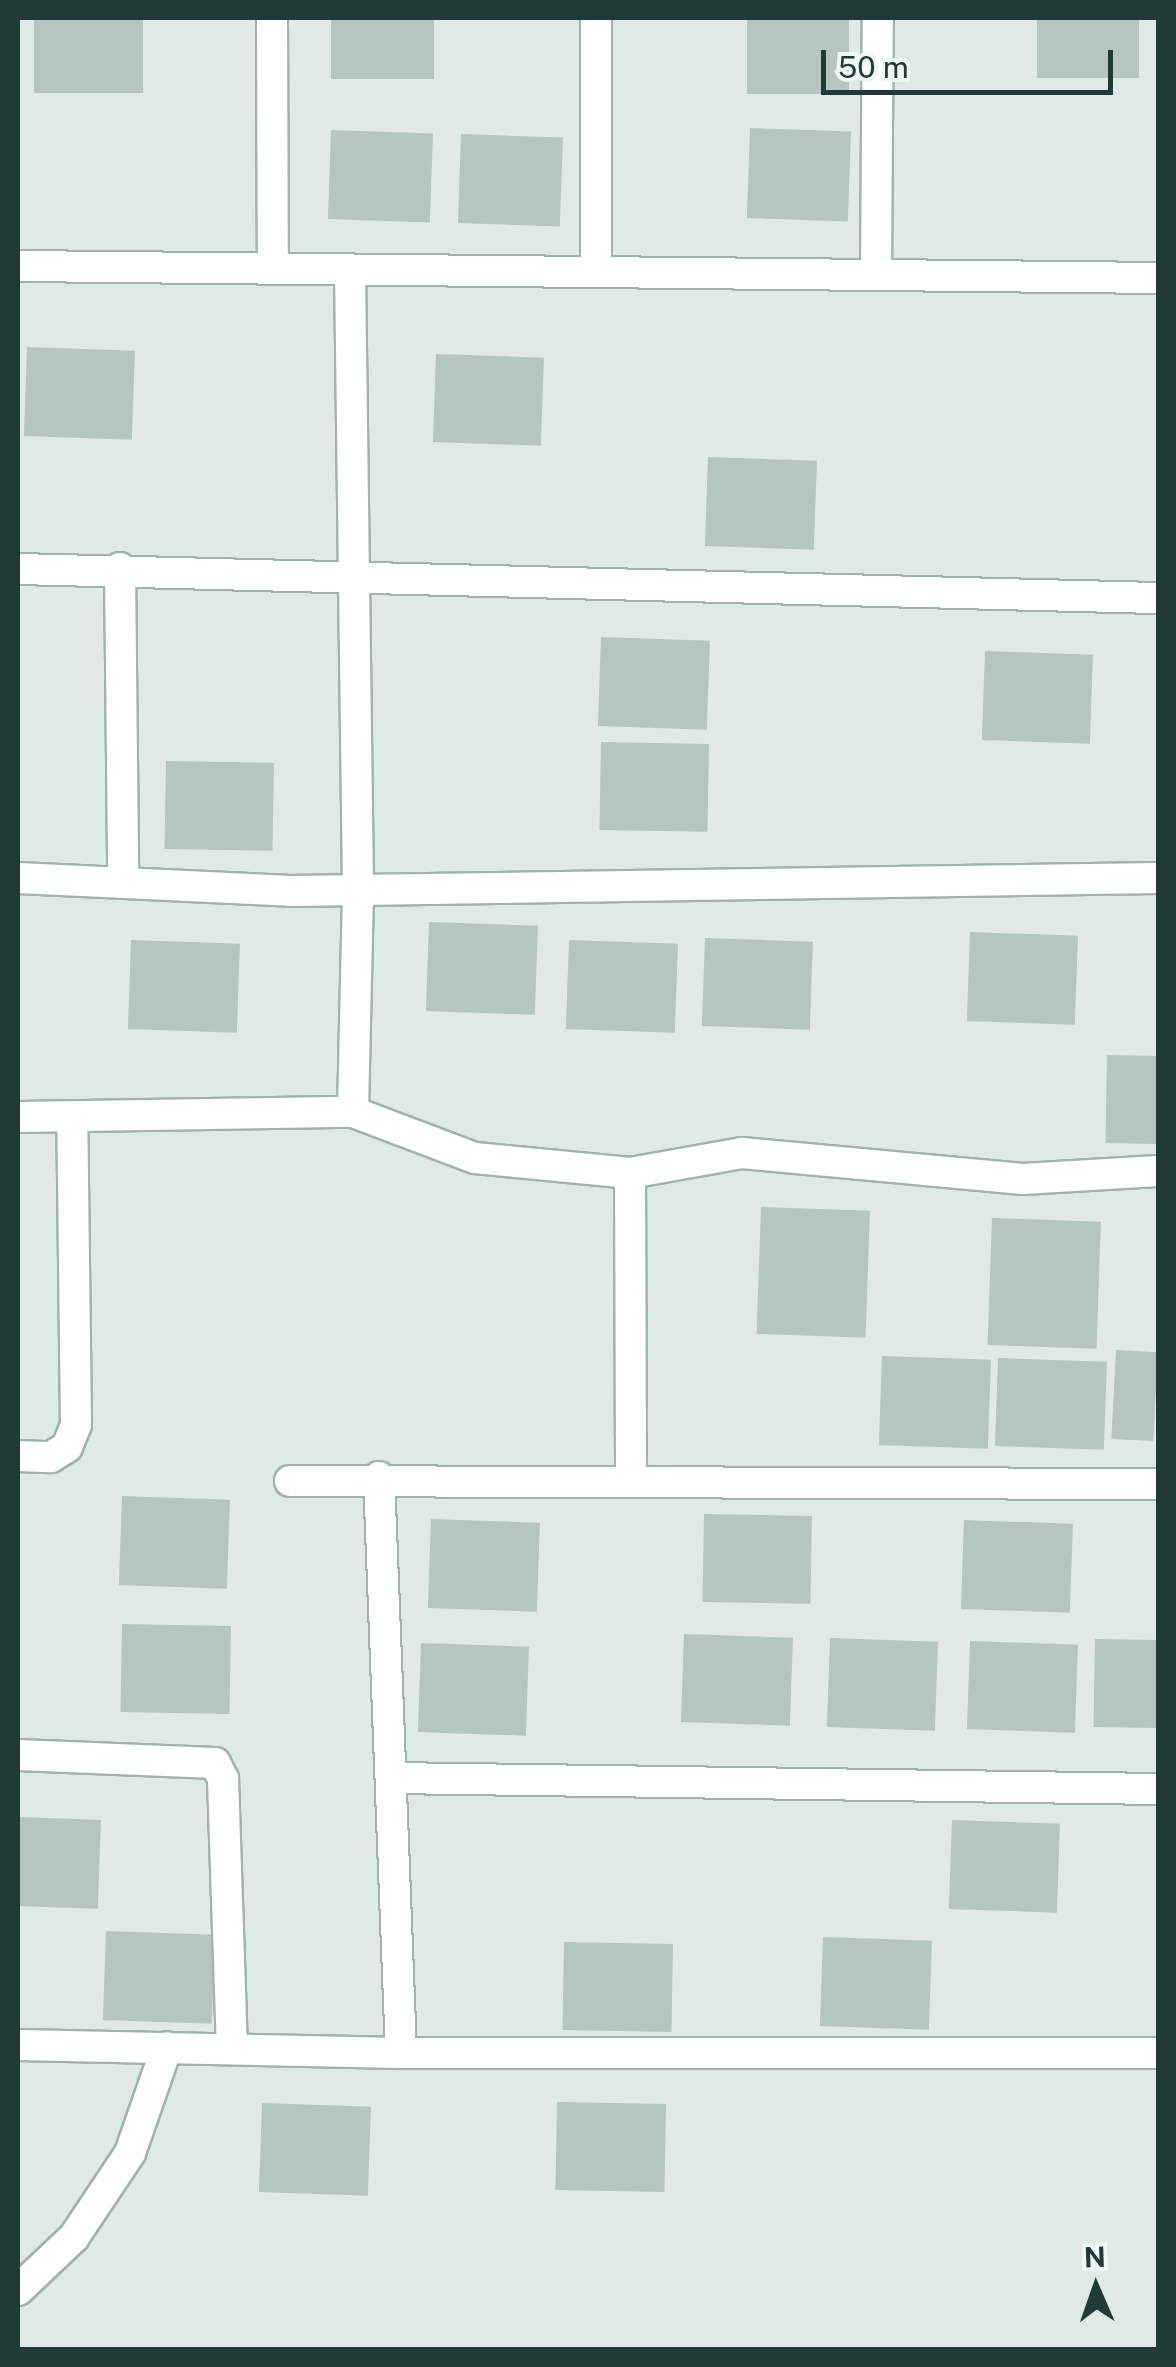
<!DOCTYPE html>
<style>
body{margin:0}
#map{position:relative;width:1176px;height:2367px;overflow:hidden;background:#dfeae7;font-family:"Public Sans",sans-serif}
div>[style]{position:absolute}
.building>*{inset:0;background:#b5c5c0;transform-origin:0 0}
.roads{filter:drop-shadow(2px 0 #a2b2ae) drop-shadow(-2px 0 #a2b2ae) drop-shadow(0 2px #a2b2ae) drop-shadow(0 -2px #a2b2ae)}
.minor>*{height:30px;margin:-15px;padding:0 15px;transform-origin:15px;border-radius:15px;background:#fff}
.tertiary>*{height:30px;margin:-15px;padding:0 15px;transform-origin:15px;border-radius:15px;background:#fff}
span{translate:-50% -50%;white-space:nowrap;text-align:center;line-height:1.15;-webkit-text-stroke:10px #f0f7f4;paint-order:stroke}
.frame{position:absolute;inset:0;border:20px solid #213a36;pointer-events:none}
.north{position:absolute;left:1046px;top:2237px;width:100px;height:100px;-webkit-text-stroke:8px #f0f7f4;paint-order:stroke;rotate:358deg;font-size:28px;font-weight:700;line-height:40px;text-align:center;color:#213a36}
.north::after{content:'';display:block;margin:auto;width:35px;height:45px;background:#213a36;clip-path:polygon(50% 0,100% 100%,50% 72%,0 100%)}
.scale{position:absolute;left:821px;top:50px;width:292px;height:45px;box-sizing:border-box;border:5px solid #213a36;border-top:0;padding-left:12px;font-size:30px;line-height:35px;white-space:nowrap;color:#213a36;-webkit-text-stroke:8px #f0f7f4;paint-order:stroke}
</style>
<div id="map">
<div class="building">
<div style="left:34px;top:18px;width:109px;height:75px"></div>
<div style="left:331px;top:18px;width:103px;height:61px"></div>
<div style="left:747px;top:18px;width:102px;height:76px"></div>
<div style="left:1037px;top:18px;width:102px;height:60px"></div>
<div style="left:750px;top:128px;width:101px;height:90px;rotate:2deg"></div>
<div style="left:331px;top:130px;width:102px;height:89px;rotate:2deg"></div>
<div style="left:461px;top:134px;width:102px;height:89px;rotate:2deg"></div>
<div style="left:27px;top:347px;width:108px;height:89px;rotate:2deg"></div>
<div style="left:436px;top:354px;width:108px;height:88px;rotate:2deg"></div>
<div style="left:708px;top:457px;width:109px;height:89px;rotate:2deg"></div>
<div style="left:601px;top:637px;width:109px;height:89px;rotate:2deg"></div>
<div style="left:985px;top:651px;width:108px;height:89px;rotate:2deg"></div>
<div style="left:601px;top:742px;width:108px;height:88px;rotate:1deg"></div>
<div style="left:166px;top:761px;width:108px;height:88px;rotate:1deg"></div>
<div style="left:429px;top:922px;width:109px;height:89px;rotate:2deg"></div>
<div style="left:970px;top:932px;width:108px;height:89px;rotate:2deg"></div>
<div style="left:705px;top:938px;width:108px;height:88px;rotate:2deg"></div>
<div style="left:131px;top:940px;width:109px;height:89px;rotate:2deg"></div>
<div style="left:569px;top:940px;width:109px;height:89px;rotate:2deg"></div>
<div style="left:1107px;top:1055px;width:51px;height:88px;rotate:1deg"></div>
<div style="left:761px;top:1207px;width:109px;height:127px;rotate:2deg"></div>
<div style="left:992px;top:1218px;width:109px;height:127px;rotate:2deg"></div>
<div style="left:1116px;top:1350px;width:42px;height:89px;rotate:3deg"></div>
<div style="left:882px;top:1356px;width:109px;height:89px;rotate:2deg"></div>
<div style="left:998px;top:1358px;width:109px;height:88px;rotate:2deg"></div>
<div style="left:122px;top:1496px;width:108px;height:89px;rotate:2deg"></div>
<div style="left:704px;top:1514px;width:108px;height:88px;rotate:1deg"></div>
<div style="left:431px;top:1519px;width:109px;height:89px;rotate:2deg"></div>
<div style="left:964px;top:1520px;width:109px;height:89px;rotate:2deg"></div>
<div style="left:122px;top:1624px;width:109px;height:88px;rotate:1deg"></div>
<div style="left:684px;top:1634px;width:109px;height:88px;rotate:2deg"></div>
<div style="left:830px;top:1638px;width:108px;height:89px;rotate:2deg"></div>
<div style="left:1095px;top:1639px;width:63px;height:88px;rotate:1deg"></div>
<div style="left:970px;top:1641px;width:108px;height:88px;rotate:2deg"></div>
<div style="left:421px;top:1643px;width:108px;height:89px;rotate:2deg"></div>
<div style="left:18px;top:1817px;width:83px;height:89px;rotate:2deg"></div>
<div style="left:952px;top:1820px;width:108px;height:89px;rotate:2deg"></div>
<div style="left:106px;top:1931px;width:109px;height:89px;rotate:2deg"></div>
<div style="left:823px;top:1937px;width:109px;height:89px;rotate:2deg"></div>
<div style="left:564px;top:1942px;width:109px;height:88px;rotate:1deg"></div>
<div style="left:557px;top:2102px;width:109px;height:88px;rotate:1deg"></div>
<div style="left:262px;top:2103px;width:109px;height:89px;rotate:2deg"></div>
</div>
<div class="roads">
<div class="minor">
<div style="left:272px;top:18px;width:250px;rotate:89.8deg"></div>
<div style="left:596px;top:18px;width:254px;rotate:90deg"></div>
<div style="left:350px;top:269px;width:622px;rotate:89.26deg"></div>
<div style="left:358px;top:891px;width:221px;rotate:91.3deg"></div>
<div style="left:876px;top:274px;width:256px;rotate:-89.6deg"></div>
<div style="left:120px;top:568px;width:312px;rotate:89.4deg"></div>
<div style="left:18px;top:569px;width:1140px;rotate:1.46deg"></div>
<div style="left:18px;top:878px;width:273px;rotate:2.7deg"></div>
<div style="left:291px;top:891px;width:867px;rotate:-0.86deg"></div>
<div style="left:18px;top:1117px;width:335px;rotate:-0.9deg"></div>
<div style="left:353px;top:1112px;width:130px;rotate:20.7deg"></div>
<div style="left:475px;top:1158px;width:156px;rotate:5.5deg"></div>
<div style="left:630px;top:1173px;width:114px;rotate:-10.1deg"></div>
<div style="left:742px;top:1153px;width:282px;rotate:5.3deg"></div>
<div style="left:1023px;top:1179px;width:135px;rotate:-3.4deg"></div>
<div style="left:630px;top:1173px;width:309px;rotate:89.8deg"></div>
<div style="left:18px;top:1456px;width:33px;rotate:2deg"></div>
<div style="left:51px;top:1457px;width:19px;rotate:-32deg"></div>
<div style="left:67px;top:1447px;width:24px;rotate:-68deg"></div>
<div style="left:76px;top:1425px;width:308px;rotate:-90.7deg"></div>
<div style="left:379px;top:1477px;width:576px;rotate:87.81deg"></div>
<div style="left:290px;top:1481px;width:868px;rotate:0.2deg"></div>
<div style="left:18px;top:1755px;width:197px;rotate:2.3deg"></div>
<div style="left:215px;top:1763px;width:18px;rotate:63deg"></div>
<div style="left:223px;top:1779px;width:270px;rotate:88.1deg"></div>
<div style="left:391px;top:1778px;width:767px;rotate:0.82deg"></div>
<div style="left:18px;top:2045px;width:383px;rotate:1.2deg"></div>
<div style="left:401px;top:2053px;width:757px"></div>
<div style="left:18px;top:2290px;width:77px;rotate:-43.4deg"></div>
<div style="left:74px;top:2237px;width:101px;rotate:-56.3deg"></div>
<div style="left:130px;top:2153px;width:112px;rotate:-70.8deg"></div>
</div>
<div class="tertiary">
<div style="left:18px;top:266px;width:1140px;rotate:0.6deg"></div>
</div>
</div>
<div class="frame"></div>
<div class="north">N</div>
<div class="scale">50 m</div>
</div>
